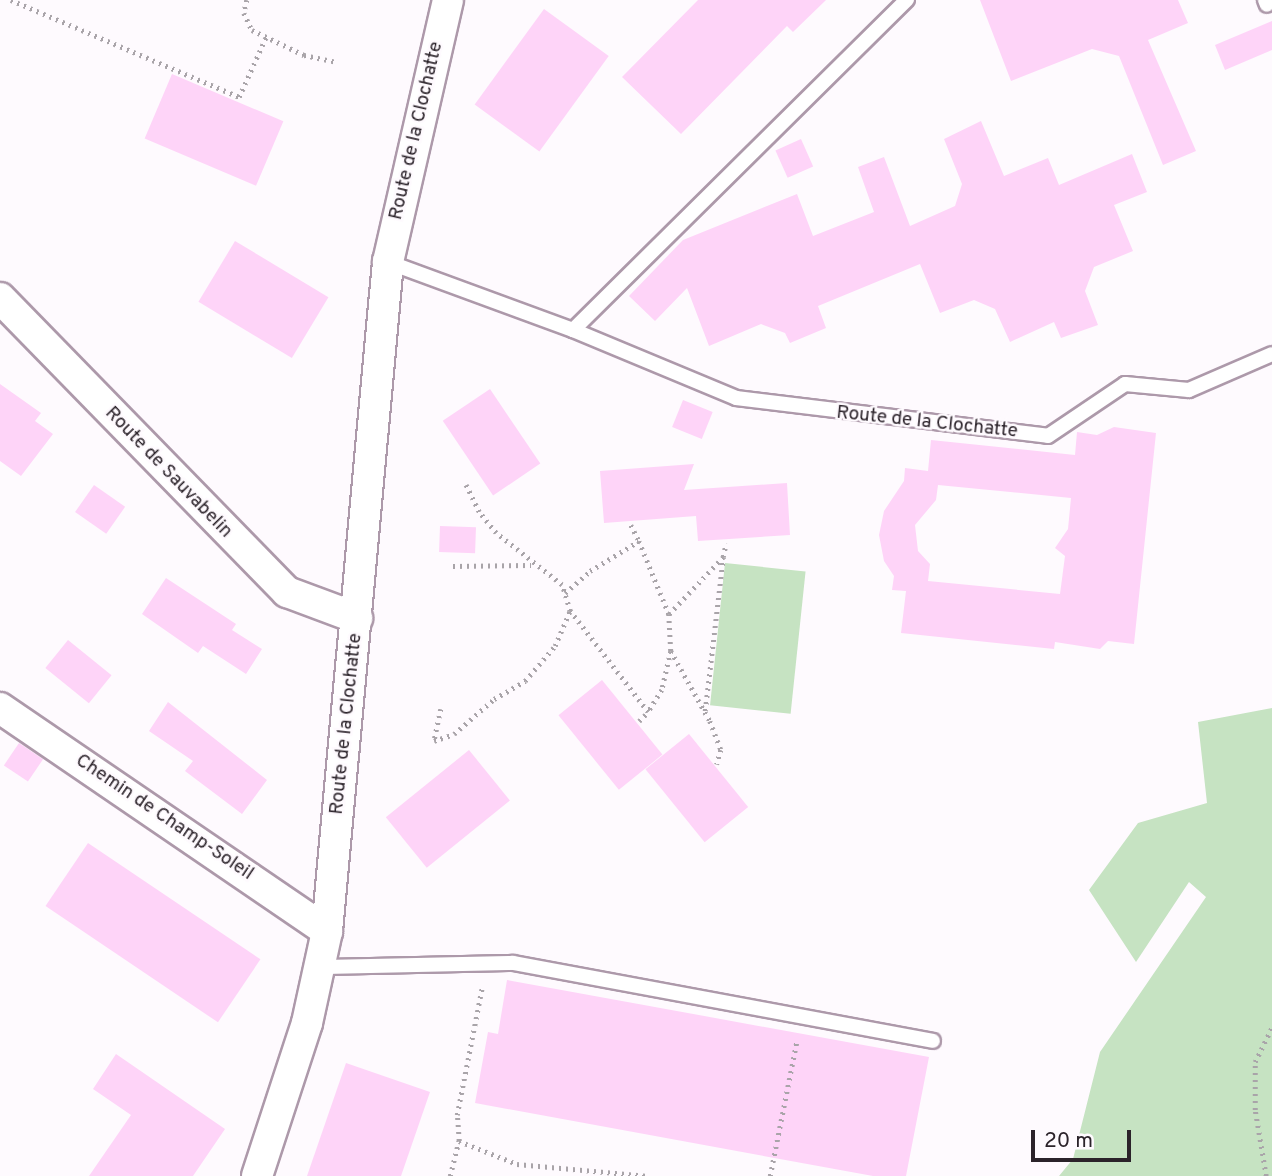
<!DOCTYPE html>
<style>
body{margin:0}
#map{position:relative;width:1272px;height:1176px;overflow:hidden;background:#fefafe;font-family:Overpass,sans-serif}
div>[style]{position:absolute}
.green>*{inset:0;background:#c6e3c2;transform-origin:0 0}
.building>*{inset:0;background:#fed4f8;transform-origin:0 0}
.path>*{height:4.5px;margin-top:-2.25px;transform-origin:0;background:repeating-linear-gradient(90deg,#a9a4a9 0 2px,transparent 0 7px)}
.roads{filter:drop-shadow(2px 0 #ad99aa) drop-shadow(-2px 0 #ad99aa) drop-shadow(0 2px #ad99aa) drop-shadow(0 -2px #ad99aa)}
.lane>*{height:14px;margin:-7px;padding:0 7px;transform-origin:7px;border-radius:7px;background:#fff}
.street>*{height:30px;margin:-15px;padding:0 15px;transform-origin:15px;border-radius:15px;background:#fff}
span{translate:-50% -50%;white-space:nowrap;text-align:center;line-height:1.15;-webkit-text-stroke:5px #fefafe;paint-order:stroke}
.street-label{font-size:19px;color:#2b232a}
.scale{position:absolute;left:1031px;top:1130px;width:100px;height:32px;box-sizing:border-box;border:4px solid #2b232a;border-top:0;padding-left:9px;font-size:21px;line-height:24px;white-space:nowrap;color:#2b232a;-webkit-text-stroke:5px #fefafe;paint-order:stroke}
</style>
<div id="map">
<div class="green">
<div style="left:725px;top:563px;width:81px;height:143px;rotate:6deg"></div>
<div style="clip-path:polygon(1272px 708px,1272px 1176px,1059px 1176px,1073px 1159px,1100px 1052px,1206px 897px,1189px 882px,1136px 962px,1089px 890px,1138px 823px,1207px 803px,1198px 722px)"></div>
</div>
<div class="building">
<div style="clip-path:polygon(698px 0,826px 0,793px 32px,787px 26px,681px 134px,622px 77px)"></div>
<div style="clip-path:polygon(980px 0,1178px 0,1188px 23px,1148px 40px,1196px 151px,1163px 165px,1119px 56px,1092px 49px,1011px 81px)"></div>
<div style="left:544px;top:9px;width:80px;height:118px;rotate:36deg"></div>
<div style="clip-path:polygon(1272px 21px,1272px 50px,1225px 70px,1215px 45px)"></div>
<div style="left:172px;top:74px;width:121px;height:70px;rotate:23deg"></div>
<div style="clip-path:polygon(981px 121px,1004px 176px,1048px 158px,1059px 185px,1132px 154px,1147px 192px,1114px 205px,1133px 251px,1094px 267px,1085px 291px,1098px 325px,1061px 338px,1054px 322px,1010px 342px,995px 309px,974px 300px,940px 313px,920px 264px,818px 306px,826px 328px,790px 343px,785px 333px,761px 324px,709px 346px,687px 288px,655px 321px,629px 296px,683px 240px,797px 194px,813px 236px,874px 212px,858px 167px,884px 157px,910px 226px,955px 206px,962px 184px,944px 139px)"></div>
<div style="left:801px;top:139px;width:30px;height:28px;rotate:66deg"></div>
<div style="left:235px;top:241px;width:109px;height:71px;rotate:31deg"></div>
<div style="clip-path:polygon(0 384px,41px 413px,35px 421px,53px 434px,21px 476px,0 461px)"></div>
<div style="left:490px;top:389px;width:90px;height:57px;rotate:56deg"></div>
<div style="left:683px;top:400px;width:32px;height:29px;rotate:22deg"></div>
<div style="clip-path:polygon(evenodd,1114px 427px,1156px 433px,1134px 644px,1108px 641px,1100px 649px,1055px 642px,1054px 649px,901px 633px,906px 591px,892px 590px,894px 576px,884px 561px,879px 535px,884px 511px,904px 481px,905px 468px,928px 471px,931px 440px,1075px 455px,1077px 432px,1097px 435px,1114px 427px,938px 485px,1071px 498px,1068px 529px,1055px 548px,1065px 556px,1060px 594px,928px 581px,930px 564px,918px 551px,915px 525px,936px 500px,938px 485px)"></div>
<div style="clip-path:polygon(694px 464px,684px 490px,787px 483px,790px 535px,698px 541px,696px 516px,604px 523px,600px 471px)"></div>
<div style="left:94px;top:485px;width:38px;height:33px;rotate:35deg"></div>
<div style="left:440px;top:526px;width:36px;height:26px;rotate:2deg"></div>
<div style="clip-path:polygon(166px 578px,236px 624px,232px 630px,262px 649px,246px 674px,203px 646px,198px 653px,142px 614px)"></div>
<div style="left:68px;top:640px;width:56px;height:36px;rotate:39deg"></div>
<div style="left:602px;top:680px;width:96px;height:56px;rotate:51deg"></div>
<div style="clip-path:polygon(168px 702px,267px 780px,242px 814px,185px 771px,193px 761px,149px 731px)"></div>
<div style="left:689px;top:734px;width:94px;height:56px;rotate:51deg"></div>
<div style="left:19px;top:743px;width:29px;height:27px;rotate:34deg"></div>
<div style="left:469px;top:750px;width:65px;height:107px;rotate:51deg"></div>
<div style="left:88px;top:843px;width:208px;height:76px;rotate:34deg"></div>
<div style="clip-path:polygon(507px 980px,929px 1057px,906px 1176px,873px 1176px,475px 1103px,488px 1032px,498px 1034px)"></div>
<div style="clip-path:polygon(116px 1054px,225px 1129px,193px 1176px,89px 1176px,131px 1115px,93px 1089px)"></div>
<div style="clip-path:polygon(346px 1063px,430px 1092px,401px 1176px,307px 1176px)"></div>
</div>
<div class="path">
<div style="left:11px;top:0;width:248px;rotate:23deg"></div>
<div style="left:239px;top:97px;width:66px;rotate:-65.8deg"></div>
<div style="left:247px;top:0;width:13px;rotate:103deg"></div>
<div style="left:244px;top:13px;width:19px;rotate:65deg"></div>
<div style="left:252px;top:30px;width:58px;rotate:25.7deg"></div>
<div style="left:304px;top:55px;width:33px;rotate:12deg"></div>
<div style="left:631px;top:525px;width:18px;rotate:63deg"></div>
<div style="left:453px;top:566px;width:78px;rotate:-0.7deg"></div>
<div style="left:565px;top:593px;width:33px;rotate:-41deg"></div>
<div style="left:590px;top:571px;width:57px;rotate:-31.5deg"></div>
<div style="left:639px;top:541px;width:79px;rotate:67.7deg"></div>
<div style="left:669px;top:614px;width:37px;rotate:87deg"></div>
<div style="left:671px;top:651px;width:40px;rotate:103deg"></div>
<div style="left:662px;top:690px;width:26px;rotate:122deg"></div>
<div style="left:648px;top:712px;width:128px;rotate:-127.7deg"></div>
<div style="left:669px;top:614px;width:79px;rotate:-46.5deg"></div>
<div style="left:723px;top:557px;width:14px;rotate:-78deg"></div>
<div style="left:671px;top:651px;width:80px;rotate:60.9deg"></div>
<div style="left:710px;top:721px;width:31px;rotate:69deg"></div>
<div style="left:721px;top:750px;width:15px;rotate:106deg"></div>
<div style="left:441px;top:709px;width:33px;rotate:102deg"></div>
<div style="left:434px;top:741px;width:21px;rotate:-19deg"></div>
<div style="left:454px;top:734px;width:53px;rotate:-41.2deg"></div>
<div style="left:494px;top:699px;width:36px;rotate:-30deg"></div>
<div style="left:525px;top:681px;width:46px;rotate:-49.4deg"></div>
<div style="left:555px;top:646px;width:38px;rotate:-67deg"></div>
<div style="left:570px;top:611px;width:27px;rotate:-107deg"></div>
<div style="left:562px;top:585px;width:84px;rotate:-141.8deg"></div>
<div style="left:496px;top:533px;width:27px;rotate:-129deg"></div>
<div style="left:479px;top:512px;width:30px;rotate:-116deg"></div>
<div style="left:705px;top:711px;width:155px;rotate:-83.3deg"></div>
<div style="left:639px;top:721px;width:13px;rotate:-45deg"></div>
<div style="left:459px;top:1141px;width:26px;rotate:-94deg"></div>
<div style="left:457px;top:1115px;width:130px;rotate:-78.9deg"></div>
<div style="left:450px;top:1176px;width:36px;rotate:-76deg"></div>
<div style="left:459px;top:1141px;width:62px;rotate:21.6deg"></div>
<div style="left:517px;top:1164px;width:132px;rotate:5.2deg"></div>
<div style="left:770px;top:1176px;width:139px;rotate:-78.8deg"></div>
<div style="left:1266px;top:1176px;width:67px;rotate:-99.5deg"></div>
<div style="left:1255px;top:1110px;width:48px;rotate:-90deg"></div>
<div style="left:1255px;top:1062px;width:39px;rotate:-64deg"></div>
</div>
<div class="roads">
<div class="lane">
<div style="left:1265px;top:0;width:5px;rotate:68deg"></div>
<div style="left:388px;top:262px;width:197px;rotate:20.2deg"></div>
<div style="left:573px;top:330px;width:177px;rotate:22.6deg"></div>
<div style="left:736px;top:398px;width:314px;rotate:6.9deg"></div>
<div style="left:1048px;top:436px;width:93px;rotate:-34deg"></div>
<div style="left:1125px;top:384px;width:64px;rotate:5.4deg"></div>
<div style="left:1189px;top:390px;width:90px;rotate:-23.4deg"></div>
<div style="left:573px;top:330px;width:470px;rotate:-44.7deg"></div>
<div style="left:320px;top:967px;width:193px;rotate:-1.2deg"></div>
<div style="left:513px;top:963px;width:427px;rotate:10.5deg"></div>
</div>
<div class="street">
<div style="left:0;top:298px;width:411px;rotate:45.7deg"></div>
<div style="left:287px;top:592px;width:75px;rotate:20.4deg"></div>
<div style="left:0;top:708px;width:396px;rotate:34.3deg"></div>
<div style="left:257px;top:1176px;width:161px;rotate:-71.9deg"></div>
<div style="left:307px;top:1023px;width:94px;rotate:-77.7deg"></div>
<div style="left:327px;top:931px;width:672px;rotate:-84.79deg"></div>
<div style="left:388px;top:262px;width:269px;rotate:-77.1deg"></div>
</div>
</div>
<div class="street-label">
<span style="left:417px;top:131px;rotate:-77deg">Route de la Clochatte</span>
<span style="left:927px;top:423px;rotate:6deg">Route de la Clochatte</span>
<span style="left:168px;top:473px;rotate:46deg">Route de Sauvabelin</span>
<span style="left:347px;top:724px;rotate:-84deg">Route de la Clochatte</span>
<span style="left:164px;top:818px;rotate:34deg">Chemin de Champ-Soleil</span>
</div>
<div class="scale">20 m</div>
</div>
